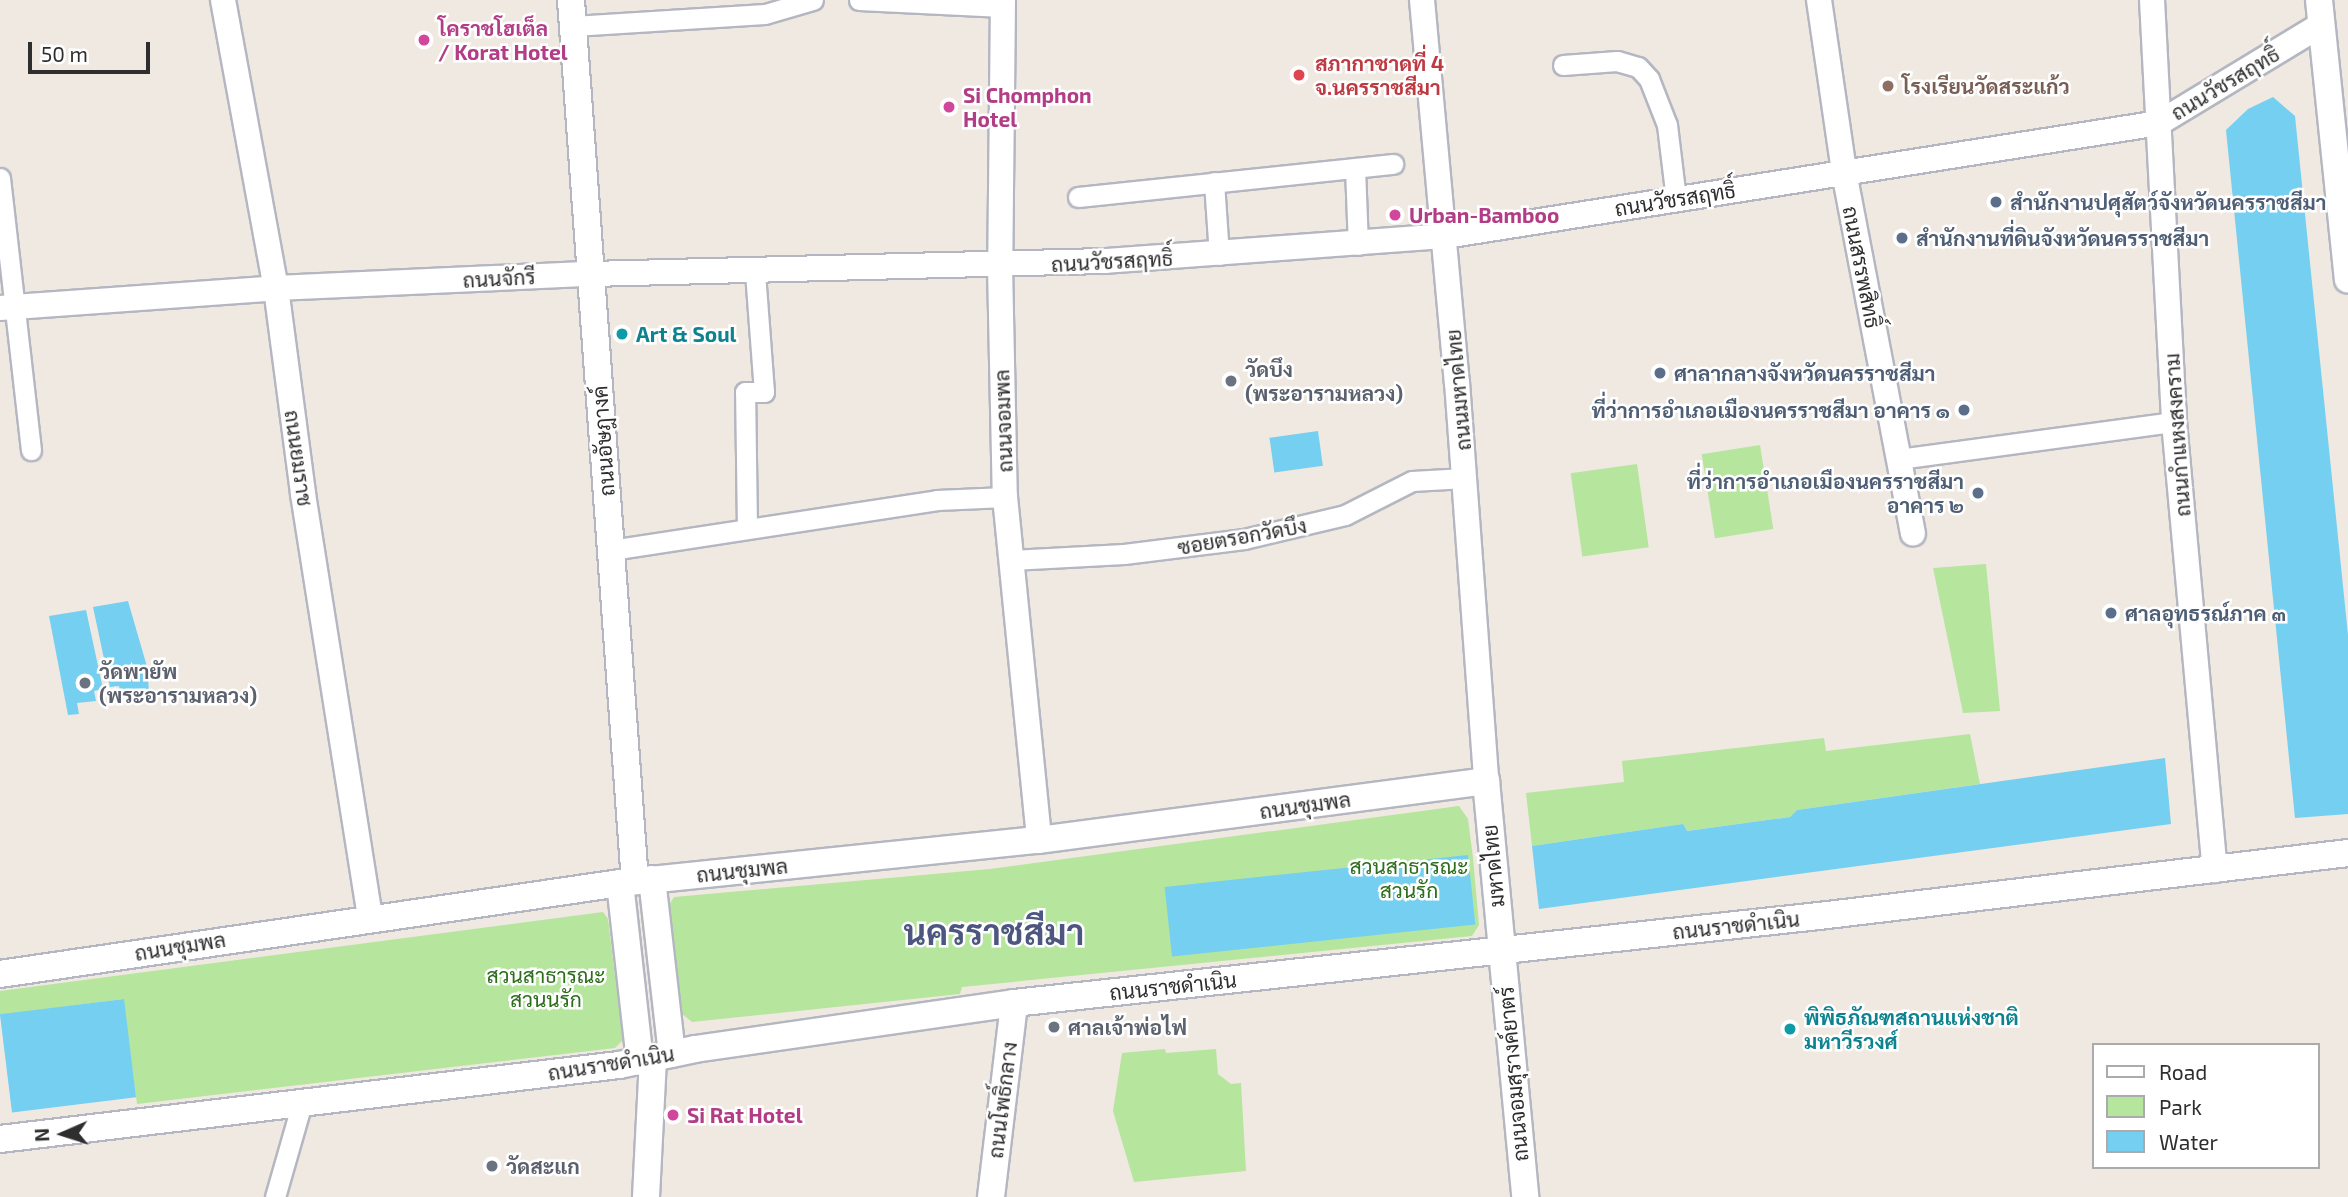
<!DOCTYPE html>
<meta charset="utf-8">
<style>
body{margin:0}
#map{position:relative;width:2348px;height:1197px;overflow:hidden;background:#efe9e1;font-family:"Exo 2",Sarabun,sans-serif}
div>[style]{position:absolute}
.green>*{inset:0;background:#b6e59e;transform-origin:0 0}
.water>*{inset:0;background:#75cff0;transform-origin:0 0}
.roads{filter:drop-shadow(2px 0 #b4b7c1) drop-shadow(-2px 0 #b4b7c1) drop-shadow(0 2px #b4b7c1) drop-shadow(0 -2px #b4b7c1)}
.minor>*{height:19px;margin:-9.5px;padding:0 9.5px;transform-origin:9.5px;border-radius:9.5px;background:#fff}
.tertiary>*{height:24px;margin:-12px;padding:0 12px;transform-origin:12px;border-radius:12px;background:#fff}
.secondary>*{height:26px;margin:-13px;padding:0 13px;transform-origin:13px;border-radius:13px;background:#fff}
.dots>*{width:19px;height:19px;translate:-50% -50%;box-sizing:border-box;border:4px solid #fff;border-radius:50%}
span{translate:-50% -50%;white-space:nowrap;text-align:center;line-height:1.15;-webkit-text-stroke:5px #fff;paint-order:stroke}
.hotel-label{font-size:21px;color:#b23c85;font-weight:700}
.left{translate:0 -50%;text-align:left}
.health-label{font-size:21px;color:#be3a42;font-weight:700}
.street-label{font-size:21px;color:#2e2e2e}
.education-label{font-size:21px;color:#785e54;font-weight:700}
.service-label{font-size:21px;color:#4e5e75;font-weight:700}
.right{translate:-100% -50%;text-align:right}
.culture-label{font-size:21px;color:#0d838f;font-weight:700}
.worship-label{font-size:21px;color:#5b616d;font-weight:700}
.park-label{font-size:21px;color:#2c6e1b}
.town-label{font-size:35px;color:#4d5680;font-weight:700}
.legend{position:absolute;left:2092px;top:1043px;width:228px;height:126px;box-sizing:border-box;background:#fff;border:2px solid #ababab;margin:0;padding:9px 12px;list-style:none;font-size:21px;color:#2e2e2e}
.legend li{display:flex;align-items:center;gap:14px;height:35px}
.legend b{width:35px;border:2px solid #ababab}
.north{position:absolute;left:28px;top:1099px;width:70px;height:70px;-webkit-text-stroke:5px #fff;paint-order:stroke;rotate:267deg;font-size:19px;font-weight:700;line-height:28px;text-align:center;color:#2e2e2e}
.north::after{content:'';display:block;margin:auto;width:24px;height:32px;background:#2e2e2e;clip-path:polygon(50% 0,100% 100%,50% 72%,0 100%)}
.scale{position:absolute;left:28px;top:42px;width:122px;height:32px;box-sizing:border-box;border:4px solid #2e2e2e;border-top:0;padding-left:9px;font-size:21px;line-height:24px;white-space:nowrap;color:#2e2e2e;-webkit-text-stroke:5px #fff;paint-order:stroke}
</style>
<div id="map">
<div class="green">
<div style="left:1760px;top:445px;width:85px;height:59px;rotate:81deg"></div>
<div style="left:1637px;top:464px;width:84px;height:67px;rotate:82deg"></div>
<div style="clip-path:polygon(1986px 564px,2000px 711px,1963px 713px,1933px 568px)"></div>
<div style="clip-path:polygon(1970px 734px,1980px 784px,1797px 810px,1790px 817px,1686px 831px,1683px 824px,1532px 846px,1526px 793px,1624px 782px,1622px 761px,1824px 738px,1826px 751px)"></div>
<div style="clip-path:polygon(1459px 806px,1468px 819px,1473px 858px,1479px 925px,1472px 936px,962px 987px,960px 994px,692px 1022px,681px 1013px,667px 908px,674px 897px,990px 869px)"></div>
<div style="clip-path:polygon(603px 912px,608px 919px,623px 1040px,615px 1048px,137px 1104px,123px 999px,0 1015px,0 991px)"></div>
<div style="clip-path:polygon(1165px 1049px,1166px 1053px,1216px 1049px,1218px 1074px,1231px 1084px,1241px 1083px,1246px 1171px,1134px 1182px,1113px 1111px,1122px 1053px)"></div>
</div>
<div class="water">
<div style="clip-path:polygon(2273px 97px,2295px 116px,2348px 635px,2348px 814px,2295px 818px,2226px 130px,2248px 109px)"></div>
<div style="left:1318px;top:431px;width:35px;height:49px;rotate:82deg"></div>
<div style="clip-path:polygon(128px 601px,148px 670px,149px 701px,142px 702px,140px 693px,121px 696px,119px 686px,110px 687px,93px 607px)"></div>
<div style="clip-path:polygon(86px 610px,103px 689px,94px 691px,96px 701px,77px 703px,79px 714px,68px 715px,49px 616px)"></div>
<div style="clip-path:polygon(2165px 758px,2171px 824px,1539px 909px,1532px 846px,1683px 824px,1687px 831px,1790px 817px,1797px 810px)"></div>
<div style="left:1468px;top:855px;width:70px;height:305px;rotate:84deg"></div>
<div style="left:124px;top:999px;width:99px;height:125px;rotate:83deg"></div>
</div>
<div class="roads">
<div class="minor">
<div style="left:859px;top:0;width:144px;rotate:2.8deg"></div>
<div style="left:573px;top:26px;width:192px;rotate:-3.6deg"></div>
<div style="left:765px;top:14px;width:50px;rotate:-16.3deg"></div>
<div style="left:1563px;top:65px;width:54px;rotate:-4.2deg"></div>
<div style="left:1617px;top:61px;width:22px;rotate:16deg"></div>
<div style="left:1638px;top:67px;width:16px;rotate:47deg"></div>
<div style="left:1649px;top:79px;width:49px;rotate:68.6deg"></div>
<div style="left:1667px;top:125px;width:75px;rotate:83.1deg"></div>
<div style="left:1355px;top:168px;width:77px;rotate:87.8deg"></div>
<div style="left:0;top:178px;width:274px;rotate:83.5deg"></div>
<div style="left:1214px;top:182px;width:73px;rotate:86.1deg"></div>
<div style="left:1078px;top:197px;width:317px;rotate:-6deg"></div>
<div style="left:1899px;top:459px;width:277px;rotate:-7.7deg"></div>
<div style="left:747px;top:529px;width:137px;rotate:-90.8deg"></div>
<div style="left:745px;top:392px;width:19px"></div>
<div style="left:764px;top:392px;width:121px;rotate:-94.3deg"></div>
<div style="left:611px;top:550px;width:330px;rotate:-8.7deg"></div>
<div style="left:937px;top:500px;width:68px;rotate:-2.5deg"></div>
<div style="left:1011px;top:560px;width:113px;rotate:-3deg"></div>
<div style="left:1124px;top:554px;width:121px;rotate:-7.1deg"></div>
<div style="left:1244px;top:539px;width:104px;rotate:-13.4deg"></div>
<div style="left:1345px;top:515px;width:75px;rotate:-26.9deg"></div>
<div style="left:1412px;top:481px;width:53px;rotate:-3.2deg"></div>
<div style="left:275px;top:1197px;width:98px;rotate:-74deg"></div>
</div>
<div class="tertiary">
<div style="left:223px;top:0;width:293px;rotate:79.6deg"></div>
<div style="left:276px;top:288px;width:208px;rotate:82.5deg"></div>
<div style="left:303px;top:494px;width:428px;rotate:81deg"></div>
<div style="left:1003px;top:0;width:266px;rotate:90.6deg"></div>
<div style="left:1000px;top:266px;width:231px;rotate:88.8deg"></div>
<div style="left:1005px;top:497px;width:345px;rotate:84.3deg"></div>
<div style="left:1422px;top:0;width:384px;rotate:84.8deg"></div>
<div style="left:1457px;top:382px;width:400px;rotate:85.8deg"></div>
<div style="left:1819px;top:0;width:174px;rotate:81.7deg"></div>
<div style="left:1844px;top:172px;width:368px;rotate:79.2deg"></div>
<div style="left:2152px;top:0;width:423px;rotate:87deg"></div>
<div style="left:2174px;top:422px;width:450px;rotate:84.8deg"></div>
<div style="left:0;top:308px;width:277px;rotate:-4.1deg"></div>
<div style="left:276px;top:288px;width:314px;rotate:-2.6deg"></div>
<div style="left:590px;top:274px;width:515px;rotate:-1.45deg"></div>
<div style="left:1105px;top:261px;width:341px;rotate:-4.2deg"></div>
<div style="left:1445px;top:236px;width:723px;rotate:-8.99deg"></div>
<div style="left:2159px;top:123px;width:189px;rotate:-31.2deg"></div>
</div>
<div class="secondary">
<div style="left:571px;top:0;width:883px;rotate:85.85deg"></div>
<div style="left:2319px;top:0;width:281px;rotate:84.1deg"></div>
<div style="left:652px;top:879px;width:176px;rotate:83.5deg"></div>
<div style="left:620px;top:883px;width:180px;rotate:83.6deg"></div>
<div style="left:0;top:974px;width:627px;rotate:-8.35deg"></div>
<div style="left:620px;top:883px;width:421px;rotate:-5.9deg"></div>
<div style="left:1039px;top:840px;width:451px;rotate:-7.5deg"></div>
<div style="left:1486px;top:781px;width:418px;rotate:84.6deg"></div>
<div style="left:0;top:1139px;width:623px;rotate:-6.82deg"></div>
<div style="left:619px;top:1065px;width:78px;rotate:-11.9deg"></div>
<div style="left:695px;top:1049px;width:322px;rotate:-8.2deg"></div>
<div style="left:1014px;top:1003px;width:810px;rotate:-6.17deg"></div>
<div style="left:1819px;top:916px;width:533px;rotate:-6.79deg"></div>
<div style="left:646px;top:1197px;width:139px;rotate:-87.1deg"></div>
<div style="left:991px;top:1197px;width:195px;rotate:-83.2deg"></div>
</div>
</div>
<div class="dots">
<div style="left:424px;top:40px;background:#d1479c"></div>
<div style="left:1299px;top:75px;background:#e0444e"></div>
<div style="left:1888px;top:86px;background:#8d6e63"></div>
<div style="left:949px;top:107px;background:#d1479c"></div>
<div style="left:1996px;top:202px;background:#5c6f8a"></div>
<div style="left:1395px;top:215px;background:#d1479c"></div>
<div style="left:1902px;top:238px;background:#5c6f8a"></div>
<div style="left:622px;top:334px;background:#0f9aa8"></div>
<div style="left:1660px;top:373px;background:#5c6f8a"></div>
<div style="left:1231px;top:381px;background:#6b7280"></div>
<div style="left:1964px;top:410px;background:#5c6f8a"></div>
<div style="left:1978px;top:493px;background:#5c6f8a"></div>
<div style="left:2111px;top:613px;background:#5c6f8a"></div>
<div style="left:85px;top:683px;background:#6b7280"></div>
<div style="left:1054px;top:1027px;background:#6b7280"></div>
<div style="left:1790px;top:1029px;background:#0f9aa8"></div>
<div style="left:673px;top:1115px;background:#d1479c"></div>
<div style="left:492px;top:1166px;background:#6b7280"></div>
</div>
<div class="hotel-label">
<span class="left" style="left:438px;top:40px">โคราชโฮเต็ล<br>/ Korat Hotel</span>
<span class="left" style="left:963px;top:107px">Si Chomphon<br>Hotel</span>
<span class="left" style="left:1409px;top:215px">Urban-Bamboo</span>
<span class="left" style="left:687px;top:1115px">Si Rat Hotel</span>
</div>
<div class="health-label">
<span class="left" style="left:1315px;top:75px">สภากาชาดที่ 4<br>จ.นครราชสีมา</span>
</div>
<div class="street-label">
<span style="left:2225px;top:83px;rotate:-31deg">ถนนวัชรสฤทธิ์</span>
<span style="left:1675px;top:199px;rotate:-9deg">ถนนวัชรสฤทธิ์</span>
<span style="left:1112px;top:261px;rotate:-3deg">ถนนวัชรสฤทธิ์</span>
<span style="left:1862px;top:267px;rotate:79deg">ถนนสรรพสิทธิ์</span>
<span style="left:499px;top:278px;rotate:-3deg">ถนนจักรี</span>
<span style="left:1458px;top:390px;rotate:-95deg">ถนนมหาดไทย</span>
<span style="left:1003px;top:421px;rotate:-92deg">ถนนจอมพล</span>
<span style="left:2177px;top:435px;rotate:-94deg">ถนนกำแหงสงคราม</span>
<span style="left:603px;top:441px;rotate:-94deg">ถนนอัษฎางค์</span>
<span style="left:299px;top:458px;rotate:82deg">ถนนยมราช</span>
<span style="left:1242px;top:536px;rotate:-10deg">ซอยตรอกวัดบึง</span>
<span style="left:1305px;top:805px;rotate:-8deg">ถนนชุมพล</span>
<span style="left:1493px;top:866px;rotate:-95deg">มหาดไทย</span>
<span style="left:742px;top:870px;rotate:-6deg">ถนนชุมพล</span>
<span style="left:1736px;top:925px;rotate:-6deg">ถนนราชดำเนิน</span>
<span style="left:180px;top:946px;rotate:-9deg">ถนนชุมพล</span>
<span style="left:1173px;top:986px;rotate:-6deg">ถนนราชดำเนิน</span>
<span style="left:611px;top:1063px;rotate:-9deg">ถนนราชดำเนิน</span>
<span style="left:1513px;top:1074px;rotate:-95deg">ถนนจอมสุรางค์ยาตร์</span>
<span style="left:1002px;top:1100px;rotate:-83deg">ถนนโพธิ์กลาง</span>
</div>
<div class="education-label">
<span class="left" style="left:1902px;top:86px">โรงเรียนวัดสระแก้ว</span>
</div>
<div class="service-label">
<span class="left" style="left:2010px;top:202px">สำนักงานปศุสัตว์จังหวัดนครราชสีมา</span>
<span class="left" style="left:1916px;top:238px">สำนักงานที่ดินจังหวัดนครราชสีมา</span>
<span class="left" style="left:1674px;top:373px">ศาลากลางจังหวัดนครราชสีมา</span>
<span class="right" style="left:1950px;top:410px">ที่ว่าการอำเภอเมืองนครราชสีมา อาคาร ๑</span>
<span class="right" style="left:1964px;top:493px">ที่ว่าการอำเภอเมืองนครราชสีมา<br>อาคาร ๒</span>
<span class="left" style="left:2125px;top:613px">ศาลอุทธรณ์ภาค ๓</span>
</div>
<div class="culture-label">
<span class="left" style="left:636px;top:334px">Art &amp; Soul</span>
<span class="left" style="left:1804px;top:1029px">พิพิธภัณฑสถานแห่งชาติ<br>มหาวีรวงศ์</span>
</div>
<div class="worship-label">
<span class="left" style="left:1245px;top:381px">วัดบึง<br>(พระอารามหลวง)</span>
<span class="left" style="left:99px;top:683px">วัดพายัพ<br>(พระอารามหลวง)</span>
<span class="left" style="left:1068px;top:1027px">ศาลเจ้าพ่อไฟ</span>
<span class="left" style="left:506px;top:1166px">วัดสะแก</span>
</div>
<div class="park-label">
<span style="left:1409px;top:878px">สวนสาธารณะ<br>สวนรัก</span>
<span style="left:546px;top:987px">สวนสาธารณะ<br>สวนนรัก</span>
</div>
<div class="town-label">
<span style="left:994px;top:931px">นครราชสีมา</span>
</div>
<ul class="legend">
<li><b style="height:9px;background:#fff"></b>Road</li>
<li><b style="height:19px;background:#b6e59e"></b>Park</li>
<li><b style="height:19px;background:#75cff0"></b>Water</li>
</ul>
<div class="north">N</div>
<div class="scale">50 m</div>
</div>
